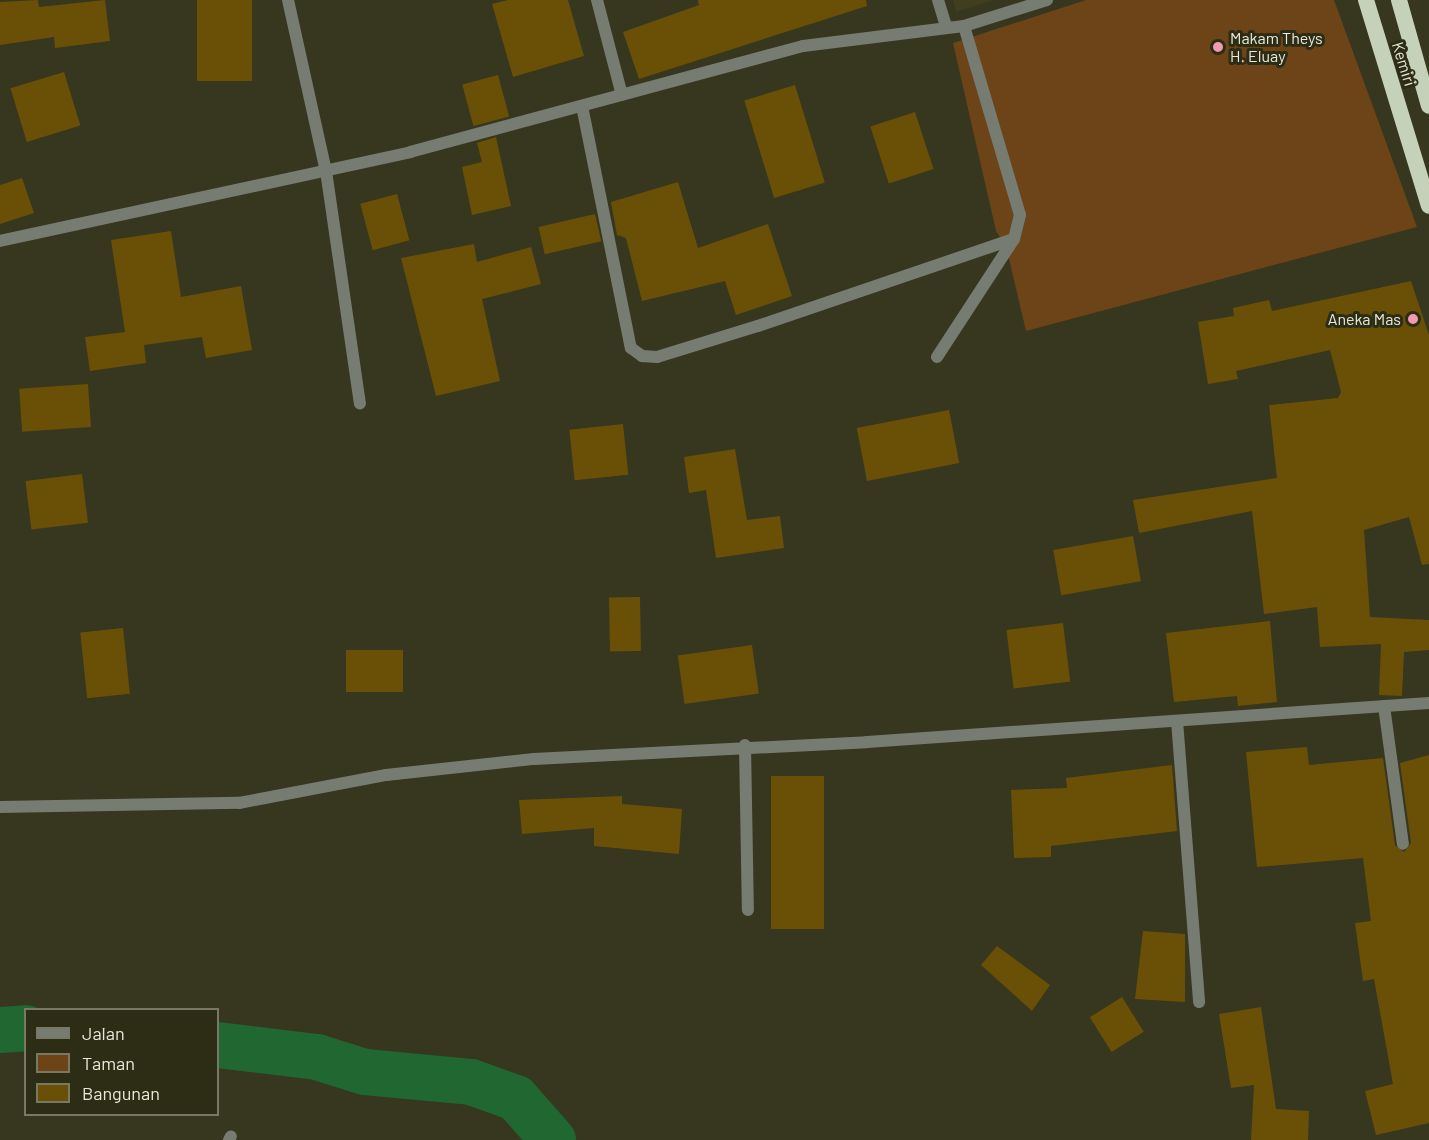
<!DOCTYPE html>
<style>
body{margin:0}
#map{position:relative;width:1429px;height:1140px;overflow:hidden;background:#37361f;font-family:Barlow,sans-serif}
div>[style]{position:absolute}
.built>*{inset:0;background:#3f3e1f}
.green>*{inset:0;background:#6c4418}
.river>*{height:46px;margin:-23px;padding:0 23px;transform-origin:23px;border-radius:23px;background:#206732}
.building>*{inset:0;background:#6a5007;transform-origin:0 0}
.minor>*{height:12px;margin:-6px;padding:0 6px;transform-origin:6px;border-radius:6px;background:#777c72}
.trunk>*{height:16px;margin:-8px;padding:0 8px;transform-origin:8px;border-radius:8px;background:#c6d1b9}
.dots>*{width:16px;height:16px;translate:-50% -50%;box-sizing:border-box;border:3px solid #2d2c15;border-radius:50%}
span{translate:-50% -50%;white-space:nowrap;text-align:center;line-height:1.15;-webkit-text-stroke:6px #2d2c15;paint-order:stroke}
.poi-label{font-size:16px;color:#e9e9db}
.left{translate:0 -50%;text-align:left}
.right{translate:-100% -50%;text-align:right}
.street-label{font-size:16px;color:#e9e9db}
.legend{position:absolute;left:24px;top:1008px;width:195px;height:108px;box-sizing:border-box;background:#2d2c15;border:2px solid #787864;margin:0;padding:8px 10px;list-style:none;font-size:18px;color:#e9e9db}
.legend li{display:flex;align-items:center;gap:12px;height:30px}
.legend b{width:30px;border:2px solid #787864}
</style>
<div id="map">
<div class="built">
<div style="clip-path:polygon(953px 0,994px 0,956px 12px)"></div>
</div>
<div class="green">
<div style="clip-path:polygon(1086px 0,1334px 0,1417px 227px,1026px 331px,1006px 246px,996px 231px,953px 43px)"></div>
</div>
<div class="river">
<div style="left:0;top:1030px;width:26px;rotate:-4deg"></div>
<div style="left:218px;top:1045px;width:100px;rotate:6.9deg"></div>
<div style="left:317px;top:1057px;width:50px;rotate:17.4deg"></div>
<div style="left:365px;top:1072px;width:106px;rotate:5.4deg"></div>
<div style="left:471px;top:1082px;width:48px;rotate:19.6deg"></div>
<div style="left:516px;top:1098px;width:56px;rotate:48.6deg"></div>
</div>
<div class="building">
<div style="clip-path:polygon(38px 0,39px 7px,105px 0,110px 41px,55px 48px,54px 37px,0 45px,0 2px)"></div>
<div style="left:197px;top:0;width:55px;height:81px"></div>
<div style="clip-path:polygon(508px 0,568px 0,584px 56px,513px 77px,492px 4px)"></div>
<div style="clip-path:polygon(698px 0,866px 0,867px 6px,639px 79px,623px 32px,699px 5px)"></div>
<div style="left:64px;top:72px;width:56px;height:56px;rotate:73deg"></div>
<div style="left:498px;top:75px;width:43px;height:37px;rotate:75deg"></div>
<div style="left:795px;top:85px;width:102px;height:53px;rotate:73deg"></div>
<div style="left:915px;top:112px;width:60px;height:47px;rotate:72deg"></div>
<div style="clip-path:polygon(496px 137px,511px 206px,472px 215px,462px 167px,482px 162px,477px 143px)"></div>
<div style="clip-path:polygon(22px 178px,34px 213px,0 224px,0 185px)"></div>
<div style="clip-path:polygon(678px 182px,698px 248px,768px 224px,792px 296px,736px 315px,725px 281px,642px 301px,626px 238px,617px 235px,611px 202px)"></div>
<div style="left:397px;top:194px;width:48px;height:38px;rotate:75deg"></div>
<div style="left:595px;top:214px;width:28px;height:58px;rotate:77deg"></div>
<div style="clip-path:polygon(171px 231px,181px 297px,241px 286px,252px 350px,206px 358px,202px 337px,144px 345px,146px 363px,90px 371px,85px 337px,125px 332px,111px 240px)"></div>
<div style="clip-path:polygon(474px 244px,477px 262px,531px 247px,541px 284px,482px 299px,500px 381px,436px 396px,401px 258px)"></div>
<div style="clip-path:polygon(1411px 281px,1429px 335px,1429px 564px,1422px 565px,1409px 517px,1364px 530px,1370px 617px,1429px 620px,1429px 650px,1404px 652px,1402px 696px,1379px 695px,1381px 644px,1320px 647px,1317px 607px,1264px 614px,1252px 511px,1139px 533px,1133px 500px,1277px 478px,1269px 405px,1338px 398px,1341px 392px,1330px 350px,1236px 371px,1238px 379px,1208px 384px,1198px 322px,1234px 316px,1233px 308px,1269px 300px,1272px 311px)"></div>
<div style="left:88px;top:384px;width:43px;height:69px;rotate:86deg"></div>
<div style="left:949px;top:410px;width:54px;height:94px;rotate:79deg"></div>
<div style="left:623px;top:424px;width:51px;height:54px;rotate:84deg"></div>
<div style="clip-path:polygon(735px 449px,747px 520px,780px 516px,784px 548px,716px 558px,706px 490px,689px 493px,684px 457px)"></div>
<div style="left:82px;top:474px;width:49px;height:57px;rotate:83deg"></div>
<div style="left:1133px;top:536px;width:46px;height:81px;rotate:80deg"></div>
<div style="left:640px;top:597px;width:54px;height:31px;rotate:89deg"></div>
<div style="clip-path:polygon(1270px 621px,1277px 702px,1238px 706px,1237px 696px,1174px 702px,1166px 633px)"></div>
<div style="left:1063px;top:623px;width:59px;height:57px;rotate:83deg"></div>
<div style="left:123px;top:628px;width:66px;height:43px;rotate:84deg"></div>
<div style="left:752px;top:645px;width:49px;height:75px;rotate:82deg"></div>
<div style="left:346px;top:650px;width:57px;height:42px"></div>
<div style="clip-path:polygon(1307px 747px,1309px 765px,1383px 758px,1395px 845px,1404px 852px,1411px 843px,1400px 763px,1429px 755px,1429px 1123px,1376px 1135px,1365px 1091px,1393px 1084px,1374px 979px,1363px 981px,1355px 923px,1371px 921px,1363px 858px,1257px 867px,1246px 752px)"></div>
<div style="clip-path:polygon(1172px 765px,1177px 831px,1051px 846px,1051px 857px,1014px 858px,1011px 790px,1067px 788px,1066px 778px)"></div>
<div style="left:771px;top:776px;width:53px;height:153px"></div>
<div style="clip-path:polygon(622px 796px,622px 804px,682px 809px,679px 854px,594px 846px,594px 828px,522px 834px,519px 800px)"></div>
<div style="clip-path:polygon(1143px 931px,1185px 934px,1185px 1002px,1135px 999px)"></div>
<div style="clip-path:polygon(997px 946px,1050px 985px,1032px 1011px,981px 965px)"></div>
<div style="left:1122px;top:997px;width:41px;height:38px;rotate:58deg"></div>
<div style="clip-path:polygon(1261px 1007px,1276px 1109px,1309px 1111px,1308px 1140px,1251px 1140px,1254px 1085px,1231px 1088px,1219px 1014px)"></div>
</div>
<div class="minor">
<div style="left:288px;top:0;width:175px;rotate:77.5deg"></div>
<div style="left:326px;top:171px;width:235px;rotate:81.7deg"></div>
<div style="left:597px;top:0;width:98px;rotate:75.3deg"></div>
<div style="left:938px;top:0;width:28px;rotate:73deg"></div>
<div style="left:582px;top:106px;width:247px;rotate:78.6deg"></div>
<div style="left:631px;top:348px;width:14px;rotate:36deg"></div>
<div style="left:642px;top:356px;width:15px;rotate:4deg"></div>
<div style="left:657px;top:357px;width:106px;rotate:-17.1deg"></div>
<div style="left:758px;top:326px;width:270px;rotate:-18.8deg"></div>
<div style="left:0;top:241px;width:420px;rotate:-12.2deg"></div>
<div style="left:410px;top:152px;width:407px;rotate:-15.1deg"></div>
<div style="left:803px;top:46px;width:162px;rotate:-7.1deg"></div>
<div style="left:964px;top:26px;width:87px;rotate:-17.4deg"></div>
<div style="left:937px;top:357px;width:141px;rotate:-56.9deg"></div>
<div style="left:1014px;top:239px;width:25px;rotate:-76deg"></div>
<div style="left:1020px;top:215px;width:197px;rotate:-106.5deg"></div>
<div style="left:1384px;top:706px;width:139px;rotate:82.2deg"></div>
<div style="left:1177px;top:721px;width:282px;rotate:85.5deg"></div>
<div style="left:745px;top:745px;width:165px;rotate:89deg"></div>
<div style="left:0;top:807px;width:239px;rotate:-1deg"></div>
<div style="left:239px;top:803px;width:150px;rotate:-10.8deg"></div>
<div style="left:386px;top:775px;width:149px;rotate:-6.2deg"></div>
<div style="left:534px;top:759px;width:333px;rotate:-2.9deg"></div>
<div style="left:867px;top:742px;width:563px;rotate:-3.97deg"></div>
<div style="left:229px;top:1140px;width:4px;rotate:-63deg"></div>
</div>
<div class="trunk">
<div style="left:1366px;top:0;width:215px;rotate:73deg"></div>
<div style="left:1399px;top:0;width:110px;rotate:74.2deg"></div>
</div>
<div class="dots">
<div style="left:1218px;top:47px;background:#f19ab1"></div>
<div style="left:1413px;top:319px;background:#f19ab1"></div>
</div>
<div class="poi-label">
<span class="left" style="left:1230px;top:47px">Makam Theys<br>H. Eluay</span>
<span class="right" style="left:1401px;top:319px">Aneka Mas</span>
</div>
<div class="street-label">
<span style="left:1404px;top:64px;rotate:73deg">Kemiri</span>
</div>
<ul class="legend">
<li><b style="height:8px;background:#777c72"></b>Jalan</li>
<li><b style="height:16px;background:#6c4418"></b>Taman</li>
<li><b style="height:16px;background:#6a5007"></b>Bangunan</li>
</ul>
</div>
